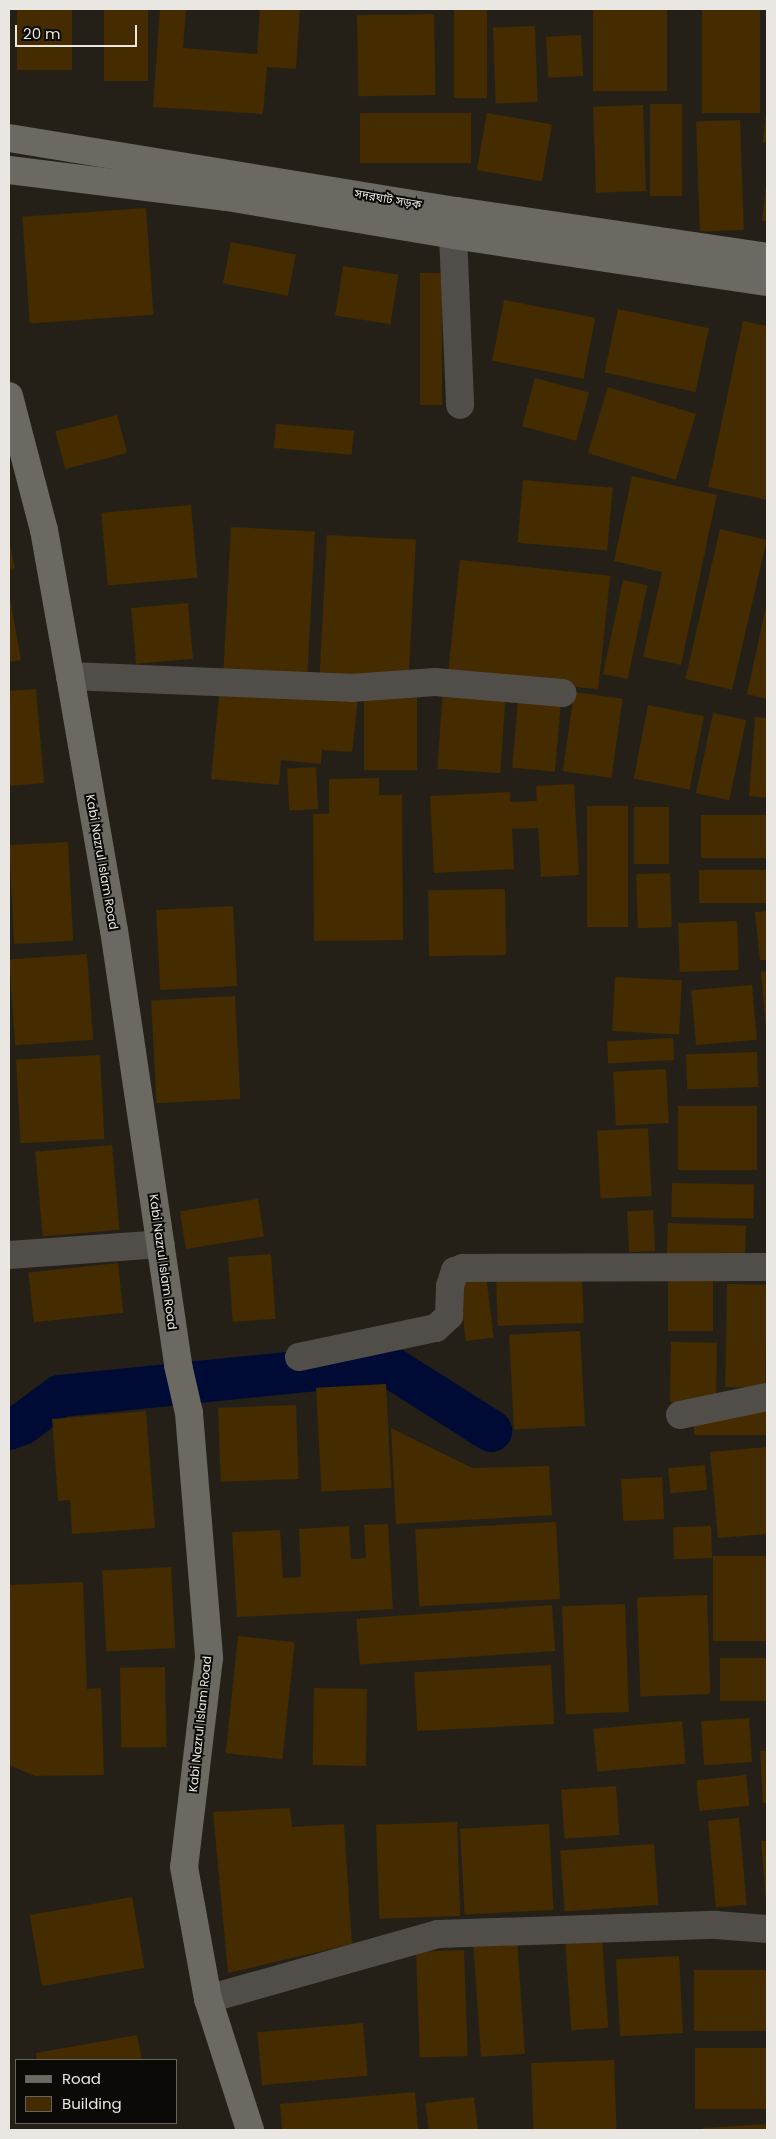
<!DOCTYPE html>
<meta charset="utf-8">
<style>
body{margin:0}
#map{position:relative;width:776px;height:2139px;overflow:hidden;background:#242018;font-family:Poppins,"Noto Sans Bengali",sans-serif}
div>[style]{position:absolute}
.canal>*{height:42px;margin:-21px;padding:0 21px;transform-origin:21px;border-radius:21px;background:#000b35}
.building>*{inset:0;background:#442b00;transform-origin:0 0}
.street>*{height:28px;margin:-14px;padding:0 14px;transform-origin:14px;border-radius:14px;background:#514e4a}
.secondary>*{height:28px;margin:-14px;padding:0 14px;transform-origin:14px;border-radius:14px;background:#6c6862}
span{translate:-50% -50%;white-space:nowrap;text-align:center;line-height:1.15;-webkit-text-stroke:4px #0c0a07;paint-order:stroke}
.street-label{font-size:12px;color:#eae7e2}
.frame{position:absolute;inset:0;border:10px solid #eae7e2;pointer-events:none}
.legend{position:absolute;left:15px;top:2059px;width:162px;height:65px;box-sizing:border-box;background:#0c0a07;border:1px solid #65625f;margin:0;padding:6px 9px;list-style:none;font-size:15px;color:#eae7e2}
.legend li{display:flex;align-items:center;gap:10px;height:25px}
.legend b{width:25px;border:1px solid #65625f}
.scale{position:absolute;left:15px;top:25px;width:122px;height:22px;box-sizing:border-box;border:2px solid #eae7e2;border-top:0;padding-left:6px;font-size:15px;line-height:18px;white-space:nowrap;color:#eae7e2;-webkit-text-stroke:4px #0c0a07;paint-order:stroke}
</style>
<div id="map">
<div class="canal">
<div style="left:9px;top:1429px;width:14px;rotate:-21deg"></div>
<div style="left:22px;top:1424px;width:47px;rotate:-36.4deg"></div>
<div style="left:60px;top:1396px;width:326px;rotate:-5.8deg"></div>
<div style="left:384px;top:1363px;width:127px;rotate:32.4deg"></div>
</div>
<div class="building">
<div style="left:17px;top:9px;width:55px;height:61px"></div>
<div style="left:104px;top:9px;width:44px;height:72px"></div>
<div style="clip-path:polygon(160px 9px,186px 9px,183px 48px,257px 54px,260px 9px,300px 9px,296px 69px,267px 67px,263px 114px,153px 107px)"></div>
<div style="left:454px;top:9px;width:33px;height:89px"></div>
<div style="left:593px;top:9px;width:74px;height:82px"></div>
<div style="left:702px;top:9px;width:58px;height:104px"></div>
<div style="left:434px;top:14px;width:81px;height:77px;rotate:89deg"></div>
<div style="left:535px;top:26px;width:76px;height:42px;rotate:88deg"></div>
<div style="left:581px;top:35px;width:41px;height:35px;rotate:87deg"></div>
<div style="left:650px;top:104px;width:32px;height:92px"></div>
<div style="left:643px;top:105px;width:86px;height:50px;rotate:88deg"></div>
<div style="clip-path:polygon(766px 112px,767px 112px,767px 143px,763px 142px)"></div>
<div style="left:360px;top:113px;width:111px;height:50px"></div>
<div style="left:487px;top:113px;width:66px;height:58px;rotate:10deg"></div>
<div style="left:740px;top:120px;width:110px;height:44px;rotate:88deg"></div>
<div style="clip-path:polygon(766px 185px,767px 185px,767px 221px,762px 221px)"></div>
<div style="left:146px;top:208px;width:107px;height:124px;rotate:86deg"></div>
<div style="left:231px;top:242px;width:66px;height:42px;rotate:11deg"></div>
<div style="left:343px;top:266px;width:56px;height:50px;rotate:9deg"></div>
<div style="left:442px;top:273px;width:132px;height:22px;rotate:90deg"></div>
<div style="left:504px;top:300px;width:93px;height:62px;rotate:11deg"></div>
<div style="left:618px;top:309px;width:93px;height:65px;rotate:12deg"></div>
<div style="clip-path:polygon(743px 321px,767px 326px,767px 500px,708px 487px)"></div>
<div style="left:535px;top:378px;width:56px;height:50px;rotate:15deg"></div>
<div style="left:608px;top:387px;width:92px;height:69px;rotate:17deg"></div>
<div style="left:117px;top:415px;width:39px;height:64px;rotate:75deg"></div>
<div style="left:276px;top:424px;width:78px;height:24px;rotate:5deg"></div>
<div style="clip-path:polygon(632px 476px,717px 495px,681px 665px,643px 657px,662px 572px,614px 561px)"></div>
<div style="left:523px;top:480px;width:90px;height:63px;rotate:5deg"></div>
<div style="left:191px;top:505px;width:73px;height:90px;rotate:85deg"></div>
<div style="left:231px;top:527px;width:84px;height:142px;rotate:3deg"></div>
<div style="left:720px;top:529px;width:48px;height:154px;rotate:13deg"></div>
<div style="left:327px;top:535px;width:89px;height:139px;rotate:3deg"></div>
<div style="clip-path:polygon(9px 541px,15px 568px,9px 569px)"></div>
<div style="left:460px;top:560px;width:151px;height:114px;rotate:6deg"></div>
<div style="left:623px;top:580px;width:25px;height:96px;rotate:12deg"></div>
<div style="clip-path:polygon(9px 594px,21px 660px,9px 662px)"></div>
<div style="clip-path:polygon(767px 602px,767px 699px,747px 694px)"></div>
<div style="left:188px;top:603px;width:56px;height:57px;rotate:85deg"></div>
<div style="clip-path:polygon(220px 685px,358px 698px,352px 752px,322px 750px,321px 764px,281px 760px,279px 785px,211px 779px)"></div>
<div style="left:443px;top:688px;width:63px;height:81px;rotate:4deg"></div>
<div style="clip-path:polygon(36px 689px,44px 783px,9px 786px,9px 691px)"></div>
<div style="left:364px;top:691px;width:53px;height:79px"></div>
<div style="left:574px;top:692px;width:49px;height:80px;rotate:8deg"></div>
<div style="left:518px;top:700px;width:43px;height:68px;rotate:5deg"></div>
<div style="left:648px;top:705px;width:57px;height:75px;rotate:11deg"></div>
<div style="left:713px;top:713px;width:34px;height:82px;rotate:12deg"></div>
<div style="clip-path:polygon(755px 717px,767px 718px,767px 798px,749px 796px)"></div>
<div style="left:316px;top:767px;width:42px;height:29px;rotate:87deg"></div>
<div style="clip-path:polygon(379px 778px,379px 795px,402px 795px,403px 940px,314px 941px,313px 814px,329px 814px,329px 779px)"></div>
<div style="clip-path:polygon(574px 784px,579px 875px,541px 877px,538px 828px,512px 829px,514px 869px,434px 873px,430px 796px,510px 792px,510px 802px,537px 801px,536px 786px)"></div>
<div style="left:587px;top:806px;width:41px;height:121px"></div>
<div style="left:634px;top:807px;width:35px;height:57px"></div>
<div style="left:701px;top:815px;width:66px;height:43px"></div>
<div style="left:68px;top:842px;width:99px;height:59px;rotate:87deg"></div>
<div style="left:767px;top:870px;width:33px;height:68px;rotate:90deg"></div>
<div style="left:670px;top:873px;width:54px;height:34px;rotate:88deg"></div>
<div style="left:505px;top:889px;width:66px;height:77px;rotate:89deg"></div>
<div style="left:233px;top:906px;width:80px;height:77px;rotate:87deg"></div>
<div style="clip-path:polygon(767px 911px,767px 960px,760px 960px,755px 912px)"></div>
<div style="left:737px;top:921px;width:49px;height:59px;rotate:88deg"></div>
<div style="left:87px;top:954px;width:86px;height:78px;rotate:86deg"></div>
<div style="clip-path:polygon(767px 971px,767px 1028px,766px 1029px,761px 972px)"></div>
<div style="left:615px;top:977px;width:67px;height:54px;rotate:3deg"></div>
<div style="left:752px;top:985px;width:55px;height:61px;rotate:85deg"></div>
<div style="left:235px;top:996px;width:103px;height:84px;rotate:87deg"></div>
<div style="left:673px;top:1038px;width:22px;height:66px;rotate:87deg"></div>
<div style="left:757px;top:1052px;width:35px;height:71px;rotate:88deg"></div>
<div style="left:100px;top:1055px;width:84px;height:84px;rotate:87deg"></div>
<div style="left:666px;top:1069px;width:54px;height:53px;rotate:87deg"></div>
<div style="left:678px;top:1106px;width:79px;height:64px"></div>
<div style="left:648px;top:1128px;width:68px;height:51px;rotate:87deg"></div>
<div style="left:112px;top:1145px;width:85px;height:77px;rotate:85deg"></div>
<div style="left:672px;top:1183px;width:82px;height:34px;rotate:1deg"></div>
<div style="left:258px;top:1199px;width:38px;height:79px;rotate:81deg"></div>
<div style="left:653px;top:1210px;width:41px;height:26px;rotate:87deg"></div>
<div style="left:668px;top:1223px;width:78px;height:34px;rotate:2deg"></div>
<div style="left:271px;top:1254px;width:65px;height:43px;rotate:86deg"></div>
<div style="left:118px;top:1263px;width:50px;height:90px;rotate:84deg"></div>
<div style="left:486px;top:1275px;width:63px;height:28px;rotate:83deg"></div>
<div style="left:582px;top:1275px;width:48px;height:86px;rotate:88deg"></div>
<div style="left:668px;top:1279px;width:45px;height:52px"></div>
<div style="left:727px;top:1284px;width:40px;height:103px;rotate:1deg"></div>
<div style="left:580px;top:1331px;width:95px;height:71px;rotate:87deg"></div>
<div style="left:671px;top:1342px;width:46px;height:60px;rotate:1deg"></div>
<div style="left:386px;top:1384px;width:104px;height:70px;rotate:87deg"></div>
<div style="left:767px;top:1404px;width:31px;height:73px;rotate:90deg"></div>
<div style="left:296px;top:1405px;width:74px;height:78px;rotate:88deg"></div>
<div style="clip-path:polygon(146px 1411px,155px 1528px,72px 1534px,70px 1500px,58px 1501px,52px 1419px)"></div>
<div style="clip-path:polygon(391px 1428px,472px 1468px,549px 1466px,552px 1515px,396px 1524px)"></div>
<div style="clip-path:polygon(767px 1447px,767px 1534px,718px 1538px,710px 1452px)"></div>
<div style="left:705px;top:1465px;width:25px;height:37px;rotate:85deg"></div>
<div style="left:662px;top:1477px;width:42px;height:41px;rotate:87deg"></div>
<div style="left:556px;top:1522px;width:77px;height:141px;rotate:87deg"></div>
<div style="clip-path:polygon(388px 1524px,393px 1609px,237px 1617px,232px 1532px,280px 1530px,283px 1578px,301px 1577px,299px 1529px,349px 1526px,351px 1559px,366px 1558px,364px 1525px)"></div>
<div style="left:711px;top:1526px;width:32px;height:38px;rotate:88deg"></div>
<div style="left:767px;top:1556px;width:85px;height:54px;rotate:90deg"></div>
<div style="left:171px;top:1567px;width:81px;height:69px;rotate:87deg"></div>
<div style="clip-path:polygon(83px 1582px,87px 1689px,101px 1688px,104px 1775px,35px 1776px,9px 1765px,9px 1585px)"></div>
<div style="left:707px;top:1595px;width:99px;height:70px;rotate:88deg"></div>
<div style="left:625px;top:1604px;width:108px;height:63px;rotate:88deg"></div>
<div style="left:552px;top:1605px;width:46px;height:196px;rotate:86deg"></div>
<div style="left:238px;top:1636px;width:57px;height:118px;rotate:6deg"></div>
<div style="left:767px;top:1658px;width:43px;height:47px;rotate:90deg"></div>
<div style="left:551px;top:1665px;width:59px;height:137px;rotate:87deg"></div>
<div style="left:165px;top:1667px;width:80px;height:45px;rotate:89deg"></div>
<div style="left:314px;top:1688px;width:53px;height:77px;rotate:1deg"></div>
<div style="left:749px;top:1718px;width:44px;height:48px;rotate:86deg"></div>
<div style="left:682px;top:1721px;width:43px;height:89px;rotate:85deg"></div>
<div style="clip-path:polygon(760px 1751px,767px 1751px,767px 1803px,763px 1803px)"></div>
<div style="left:746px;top:1775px;width:31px;height:50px;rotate:84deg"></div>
<div style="left:616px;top:1786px;width:49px;height:55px;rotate:86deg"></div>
<div style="clip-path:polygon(290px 1808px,292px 1827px,344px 1824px,352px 1944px,228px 1973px,213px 1812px)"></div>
<div style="left:739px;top:1818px;width:87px;height:31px;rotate:85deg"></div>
<div style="left:457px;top:1822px;width:94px;height:81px;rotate:88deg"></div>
<div style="left:549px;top:1824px;width:86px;height:89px;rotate:87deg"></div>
<div style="clip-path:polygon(761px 1841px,767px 1841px,767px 1902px,766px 1902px)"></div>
<div style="left:654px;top:1844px;width:61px;height:94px;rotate:86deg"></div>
<div style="left:132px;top:1897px;width:72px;height:104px;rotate:80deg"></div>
<div style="left:602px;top:1938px;width:90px;height:37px;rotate:86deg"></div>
<div style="left:517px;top:1940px;width:114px;height:44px;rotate:86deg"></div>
<div style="left:464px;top:1950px;width:106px;height:48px;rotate:88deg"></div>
<div style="left:679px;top:1956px;width:77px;height:63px;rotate:87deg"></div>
<div style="left:767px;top:1970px;width:61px;height:73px;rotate:90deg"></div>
<div style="left:363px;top:2023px;width:53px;height:106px;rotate:85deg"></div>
<div style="clip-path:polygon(137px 2035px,142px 2060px,37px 2060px,36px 2053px)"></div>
<div style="left:767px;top:2048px;width:61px;height:72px;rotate:90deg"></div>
<div style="left:614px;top:2060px;width:69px;height:83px;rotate:88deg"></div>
<div style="clip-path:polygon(415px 2092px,418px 2130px,282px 2130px,280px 2104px)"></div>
<div style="left:474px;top:2097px;width:33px;height:49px;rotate:83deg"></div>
<div style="clip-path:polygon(767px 2124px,767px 2130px,703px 2130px,703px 2128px)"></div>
</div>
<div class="street">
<div style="left:453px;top:235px;width:170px;rotate:87.6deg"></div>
<div style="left:70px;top:676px;width:281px;rotate:2.4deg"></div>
<div style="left:351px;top:688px;width:84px;rotate:-4.1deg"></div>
<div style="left:435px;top:682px;width:128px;rotate:4.9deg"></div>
<div style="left:9px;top:1255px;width:152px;rotate:-4.1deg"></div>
<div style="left:299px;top:1357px;width:140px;rotate:-12deg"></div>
<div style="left:436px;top:1328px;width:18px;rotate:-43deg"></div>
<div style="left:449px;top:1316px;width:30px;rotate:-88deg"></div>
<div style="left:450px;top:1286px;width:16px;rotate:-72deg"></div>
<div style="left:455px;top:1271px;width:9px;rotate:-21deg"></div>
<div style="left:463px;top:1268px;width:304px;rotate:-0.2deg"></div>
<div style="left:680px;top:1415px;width:89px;rotate:-11.7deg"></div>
<div style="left:208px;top:1999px;width:239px;rotate:-15.8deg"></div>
<div style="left:438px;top:1934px;width:278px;rotate:-1.9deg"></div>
<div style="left:716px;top:1925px;width:51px;rotate:4.5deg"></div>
</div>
<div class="secondary">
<div style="left:9px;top:138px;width:454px;rotate:9.3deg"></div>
<div style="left:457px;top:211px;width:313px;rotate:8.4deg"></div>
<div style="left:9px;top:170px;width:220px;rotate:7.1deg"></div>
<div style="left:227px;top:197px;width:229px;rotate:9.5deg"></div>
<div style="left:453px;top:235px;width:317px;rotate:8.5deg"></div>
<div style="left:9px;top:396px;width:138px;rotate:75.4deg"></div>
<div style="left:44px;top:530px;width:148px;rotate:79.9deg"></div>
<div style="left:70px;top:676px;width:258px;rotate:80.2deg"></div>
<div style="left:114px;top:930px;width:440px;rotate:81.6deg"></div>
<div style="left:178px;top:1365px;width:49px;rotate:77.1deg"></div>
<div style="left:189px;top:1413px;width:246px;rotate:85.3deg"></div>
<div style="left:209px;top:1658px;width:210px;rotate:96.8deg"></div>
<div style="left:184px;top:1867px;width:134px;rotate:79.7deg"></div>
<div style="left:208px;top:1999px;width:138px;rotate:72.2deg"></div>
</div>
<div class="street-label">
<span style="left:388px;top:199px;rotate:10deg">সদরঘাট সড়ক</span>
<span style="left:102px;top:862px;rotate:80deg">Kabi Nazrul Islam Road</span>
<span style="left:163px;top:1262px;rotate:82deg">Kabi Nazrul Islam Road</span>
<span style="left:200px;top:1724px;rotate:-84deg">Kabi Nazrul Islam Road</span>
</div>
<div class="frame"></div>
<ul class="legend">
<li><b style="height:6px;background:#6c6862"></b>Road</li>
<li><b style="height:14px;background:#442b00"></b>Building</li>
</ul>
<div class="scale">20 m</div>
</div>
